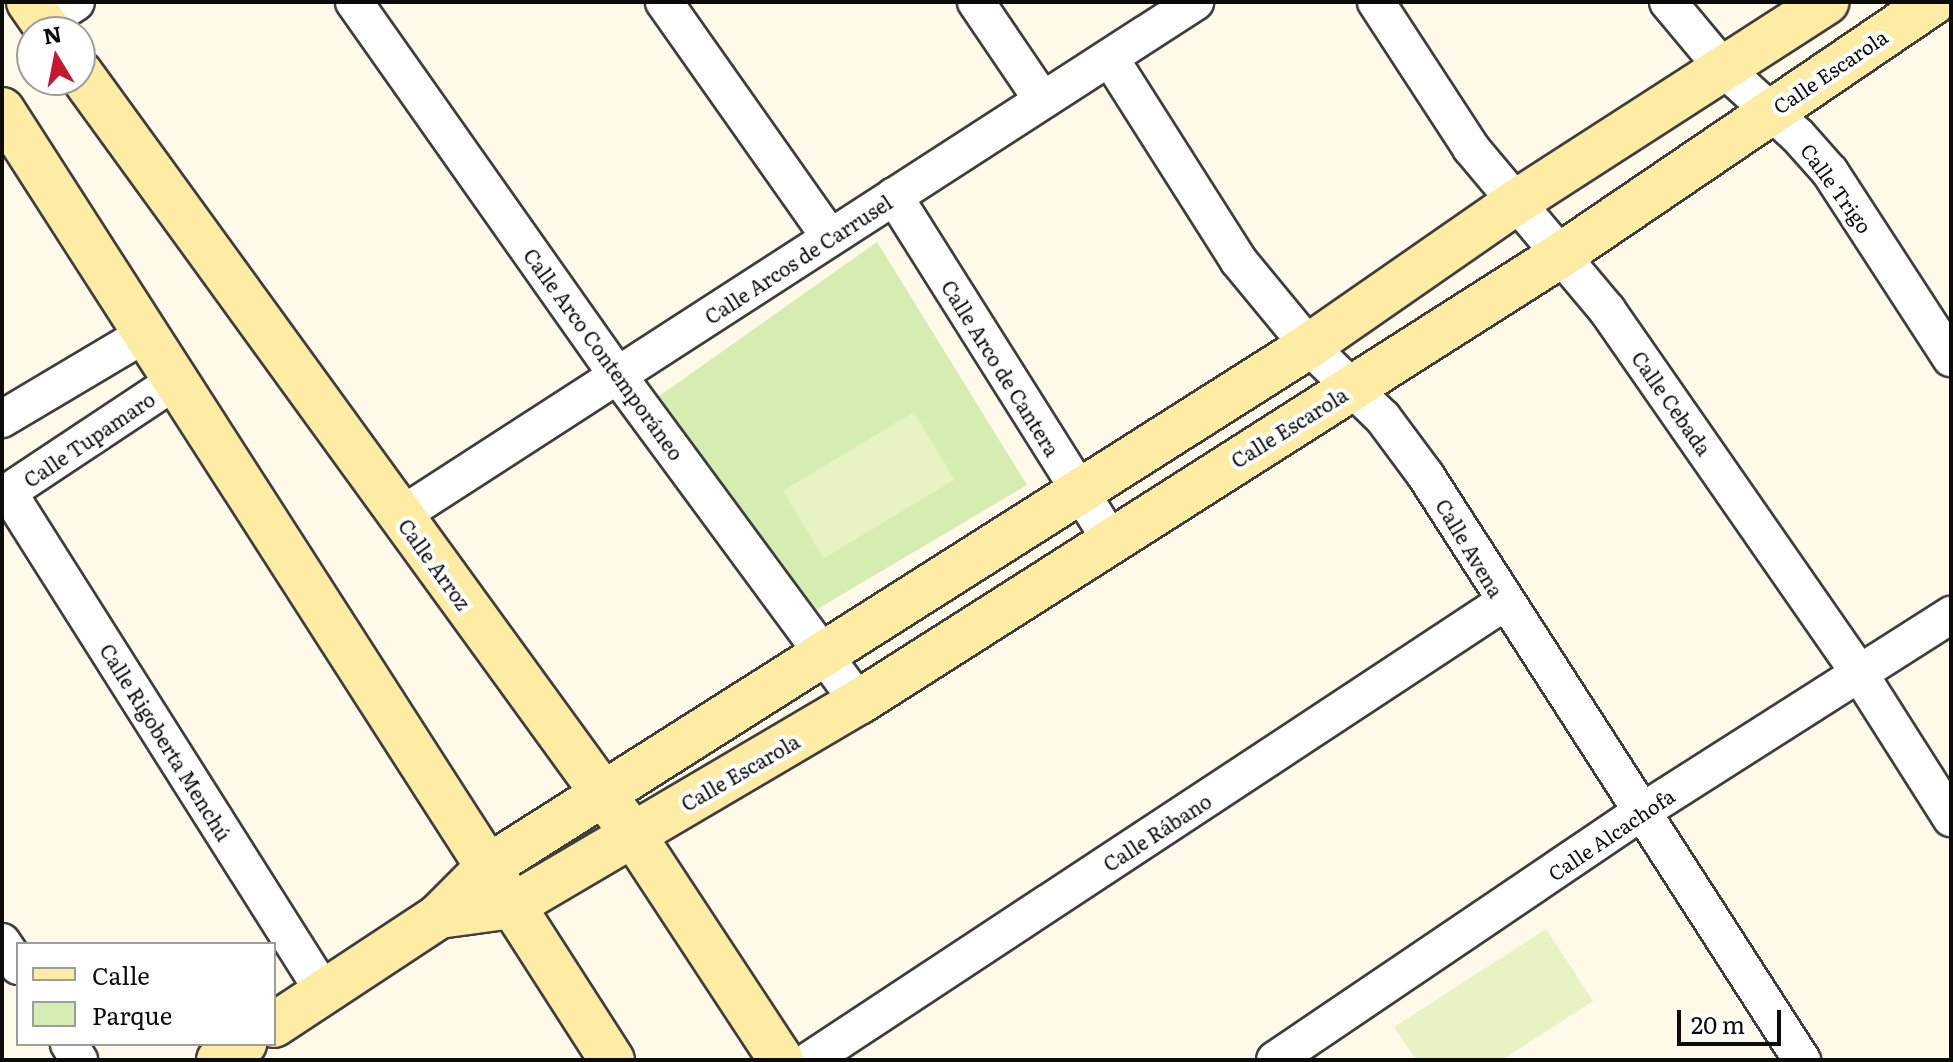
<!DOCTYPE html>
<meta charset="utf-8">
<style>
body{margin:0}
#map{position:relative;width:1953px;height:1062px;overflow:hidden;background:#fff9e9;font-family:Literata,serif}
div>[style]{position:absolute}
.green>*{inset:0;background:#d5edb0}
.pitch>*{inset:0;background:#e7f3c2;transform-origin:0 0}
.roads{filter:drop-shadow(2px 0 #3e3e3e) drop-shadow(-2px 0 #3e3e3e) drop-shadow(0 2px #3e3e3e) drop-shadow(0 -2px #3e3e3e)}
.street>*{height:36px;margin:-18px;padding:0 18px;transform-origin:18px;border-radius:18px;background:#fff}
.secondary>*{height:44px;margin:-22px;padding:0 22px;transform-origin:22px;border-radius:22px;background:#ffeca4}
span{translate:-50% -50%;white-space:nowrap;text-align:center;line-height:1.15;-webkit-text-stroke:8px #fff;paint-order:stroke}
.street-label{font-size:20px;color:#0b0b0b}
.frame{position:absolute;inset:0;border:4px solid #0b0b0b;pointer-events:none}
.legend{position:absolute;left:16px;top:942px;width:260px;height:104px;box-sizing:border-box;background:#fff;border:2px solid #9d9d9d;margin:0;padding:10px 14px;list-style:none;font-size:24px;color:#0b0b0b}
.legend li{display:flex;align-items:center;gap:16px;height:40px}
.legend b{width:40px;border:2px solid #9d9d9d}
.north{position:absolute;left:16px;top:16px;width:80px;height:80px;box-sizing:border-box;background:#fff;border:2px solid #9d9d9d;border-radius:50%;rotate:350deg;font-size:22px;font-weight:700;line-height:32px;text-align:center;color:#0b0b0b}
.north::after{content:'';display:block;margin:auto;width:28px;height:36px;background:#c71831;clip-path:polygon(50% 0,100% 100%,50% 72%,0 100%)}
.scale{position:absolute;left:1677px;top:1010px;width:104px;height:36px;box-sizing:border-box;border:4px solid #0b0b0b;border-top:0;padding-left:10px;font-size:24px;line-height:28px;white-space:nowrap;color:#0b0b0b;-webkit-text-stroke:6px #fff;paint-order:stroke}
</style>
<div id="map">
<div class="green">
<div style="clip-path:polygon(877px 242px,1027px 485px,814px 611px,655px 399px)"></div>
</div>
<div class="pitch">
<div style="left:914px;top:412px;width:79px;height:153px;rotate:59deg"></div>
<div style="clip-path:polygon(1546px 929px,1593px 1001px,1502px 1060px,1416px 1060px,1394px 1027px)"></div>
</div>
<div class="roads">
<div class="street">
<div style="left:354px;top:2px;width:459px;rotate:54.8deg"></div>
<div style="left:619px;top:377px;width:404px;rotate:53.6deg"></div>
<div style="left:664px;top:2px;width:288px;rotate:54.8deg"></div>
<div style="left:976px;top:2px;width:116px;rotate:55.9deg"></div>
<div style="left:1376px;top:2px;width:174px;rotate:56.9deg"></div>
<div style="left:1471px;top:148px;width:212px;rotate:50deg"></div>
<div style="left:1607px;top:310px;width:442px;rotate:55.2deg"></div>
<div style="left:1859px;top:673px;width:172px;rotate:57.6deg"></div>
<div style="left:1668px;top:2px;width:87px;rotate:50.1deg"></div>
<div style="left:1724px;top:69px;width:100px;rotate:42.2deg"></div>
<div style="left:1798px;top:136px;width:48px;rotate:48.4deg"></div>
<div style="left:1830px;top:172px;width:222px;rotate:57deg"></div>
<div style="left:44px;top:23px;width:38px;rotate:-33deg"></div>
<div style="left:1110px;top:58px;width:239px;rotate:57.6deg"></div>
<div style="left:1238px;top:260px;width:112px;rotate:50.5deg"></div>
<div style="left:1309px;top:346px;width:103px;rotate:44.2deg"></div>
<div style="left:1383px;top:418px;width:72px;rotate:53.4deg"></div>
<div style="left:1426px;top:476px;width:695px;rotate:57.23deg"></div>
<div style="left:894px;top:196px;width:407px;rotate:57.8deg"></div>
<div style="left:2px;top:419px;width:166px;rotate:-30.7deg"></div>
<div style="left:8px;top:492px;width:591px;rotate:57.71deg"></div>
<div style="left:2px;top:496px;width:208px;rotate:-33.6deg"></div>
<div style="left:400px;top:516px;width:947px;rotate:-32.88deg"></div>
<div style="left:2px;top:942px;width:29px;rotate:56deg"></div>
<div style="left:69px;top:1044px;width:19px;rotate:58deg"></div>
<div style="left:810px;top:1060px;width:830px;rotate:-33.4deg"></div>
<div style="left:1275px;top:1060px;width:441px;rotate:-34.1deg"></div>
<div style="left:1640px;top:813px;width:369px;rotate:-32.5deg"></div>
</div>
<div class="secondary">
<div style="left:29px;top:2px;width:37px;rotate:55deg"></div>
<div style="left:80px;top:73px;width:943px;rotate:54.02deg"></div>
<div style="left:634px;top:836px;width:268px;rotate:56.7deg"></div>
<div style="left:2px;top:110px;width:1129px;rotate:57.3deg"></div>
<div style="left:439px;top:916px;width:74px;rotate:-7.8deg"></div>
<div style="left:512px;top:906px;width:403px;rotate:-30.5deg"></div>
<div style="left:859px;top:702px;width:832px;rotate:-32.49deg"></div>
<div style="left:1561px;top:255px;width:450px;rotate:-34.2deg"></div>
<div style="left:274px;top:1025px;width:198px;rotate:-33.4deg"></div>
<div style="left:439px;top:916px;width:69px;rotate:-45deg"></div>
<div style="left:488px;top:867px;width:972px;rotate:-32.4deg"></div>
<div style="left:1309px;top:346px;width:249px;rotate:-34.8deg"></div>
<div style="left:1513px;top:204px;width:373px;rotate:-32.8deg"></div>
<div style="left:219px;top:1060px;width:30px;rotate:-33deg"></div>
</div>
</div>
<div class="street-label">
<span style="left:1830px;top:71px;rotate:-34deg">Calle Escarola</span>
<span style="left:1837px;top:188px;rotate:54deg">Calle Trigo</span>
<span style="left:798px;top:259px;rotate:-33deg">Calle Arcos de Carrusel</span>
<span style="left:604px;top:354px;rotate:54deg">Calle Arco Contemporáneo</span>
<span style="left:1001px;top:368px;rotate:58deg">Calle Arco de Cantera</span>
<span style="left:1672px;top:403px;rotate:55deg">Calle Cebada</span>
<span style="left:1289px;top:427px;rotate:-32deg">Calle Escarola</span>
<span style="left:89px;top:439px;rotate:-34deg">Calle Tupamaro</span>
<span style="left:1470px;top:548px;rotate:59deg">Calle Avena</span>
<span style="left:435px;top:564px;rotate:54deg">Calle Arroz</span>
<span style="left:166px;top:742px;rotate:58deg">Calle Rigoberta Menchú</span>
<span style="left:740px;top:772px;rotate:-30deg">Calle Escarola</span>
<span style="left:1157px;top:832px;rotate:-33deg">Calle Rábano</span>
<span style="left:1611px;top:834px;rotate:-34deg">Calle Alcachofa</span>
</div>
<div class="frame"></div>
<ul class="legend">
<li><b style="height:10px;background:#ffeca4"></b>Calle</li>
<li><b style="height:22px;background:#d5edb0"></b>Parque</li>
</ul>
<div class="north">N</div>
<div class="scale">20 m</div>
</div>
